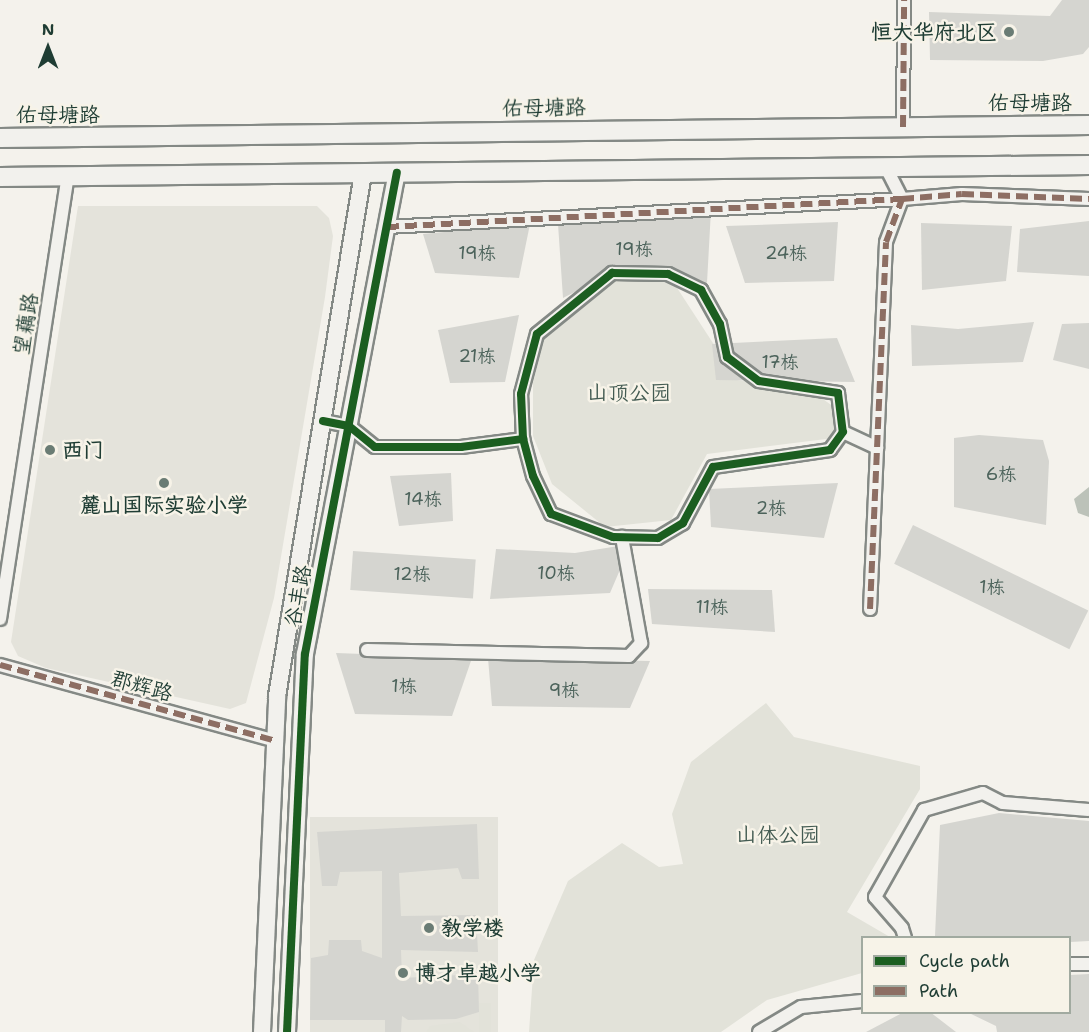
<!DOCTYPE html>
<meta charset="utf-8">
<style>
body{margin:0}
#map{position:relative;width:1089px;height:1032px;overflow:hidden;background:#f4f2ec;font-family:"Shantell Sans","LXGW WenKai TC",sans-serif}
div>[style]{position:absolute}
.built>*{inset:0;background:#e4e3db;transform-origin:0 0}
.green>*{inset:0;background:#e2e2d9;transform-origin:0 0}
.water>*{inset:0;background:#bcc2b9}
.building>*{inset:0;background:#d5d5d0;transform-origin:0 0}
.roads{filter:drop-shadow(2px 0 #848985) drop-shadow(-2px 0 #848985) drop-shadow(0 2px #848985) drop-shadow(0 -2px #848985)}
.street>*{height:12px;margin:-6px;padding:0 6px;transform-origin:6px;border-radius:6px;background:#f2f1ed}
.secondary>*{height:16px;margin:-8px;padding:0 8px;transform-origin:8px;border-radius:8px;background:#f2f1ed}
.primary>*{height:18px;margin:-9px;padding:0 9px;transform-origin:9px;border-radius:9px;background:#f2f1ed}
.quiet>*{height:6px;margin-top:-3px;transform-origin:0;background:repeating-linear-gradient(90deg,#8d6e63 0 12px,transparent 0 18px)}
.cycleway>*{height:8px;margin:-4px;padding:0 4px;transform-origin:4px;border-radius:4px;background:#1b5e20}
.dots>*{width:16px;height:16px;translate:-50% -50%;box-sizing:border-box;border:3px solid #f7f3e8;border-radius:50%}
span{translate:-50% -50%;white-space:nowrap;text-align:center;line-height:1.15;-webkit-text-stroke:5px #f7f3e8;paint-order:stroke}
.number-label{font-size:18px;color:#4c635b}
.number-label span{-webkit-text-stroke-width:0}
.poi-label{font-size:21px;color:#1f3d34;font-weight:700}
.right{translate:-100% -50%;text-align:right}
.left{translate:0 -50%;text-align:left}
.street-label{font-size:21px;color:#1f3d34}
.park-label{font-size:21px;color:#435b52}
.legend{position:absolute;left:861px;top:936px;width:210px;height:78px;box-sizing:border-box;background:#f7f3e8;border:2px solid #a1aaa0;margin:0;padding:8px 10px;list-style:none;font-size:18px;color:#1f3d34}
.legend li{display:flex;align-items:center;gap:12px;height:30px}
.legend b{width:30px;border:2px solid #a1aaa0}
.north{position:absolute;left:18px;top:18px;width:60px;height:60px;-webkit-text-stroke:4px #f7f3e8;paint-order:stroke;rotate:0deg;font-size:16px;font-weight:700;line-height:24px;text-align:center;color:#1f3d34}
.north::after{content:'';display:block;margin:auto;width:21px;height:27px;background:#1f3d34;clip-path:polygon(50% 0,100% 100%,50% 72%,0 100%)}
</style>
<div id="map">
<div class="built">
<div style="clip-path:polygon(78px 206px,317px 206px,329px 218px,333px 236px,325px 297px,274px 598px,246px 703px,230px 709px,46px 668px,18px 656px,11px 642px)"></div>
<div style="left:310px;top:817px;width:188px;height:215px"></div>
</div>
<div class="green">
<div style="clip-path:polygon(668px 274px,737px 380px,813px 392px,834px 407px,834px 438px,707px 454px,671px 520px,605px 527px,552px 484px,533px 436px,533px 383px,544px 336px,615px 281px)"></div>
<div style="clip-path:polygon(766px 703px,794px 737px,920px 766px,920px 789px,847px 912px,890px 937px,862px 938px,862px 973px,767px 1000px,721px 1032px,529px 1032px,534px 960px,568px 881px,622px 843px,659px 867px,683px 864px,672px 814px,691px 762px)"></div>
<div style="left:479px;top:1003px;width:12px;height:29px"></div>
<div style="clip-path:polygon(460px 1022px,474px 1032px,426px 1032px,430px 1026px)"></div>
</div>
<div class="water">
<div style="clip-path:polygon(1089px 487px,1089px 517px,1078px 513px,1074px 499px)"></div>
</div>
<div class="building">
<div style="clip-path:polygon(1062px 0,1089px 0,1089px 47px,1083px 54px,1043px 61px,930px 60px,929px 12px,1050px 16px)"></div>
<div style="clip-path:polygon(711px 210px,707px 283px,668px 274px,612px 273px,563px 298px,558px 224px)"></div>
<div style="clip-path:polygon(1089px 221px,1089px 276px,1017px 272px,1020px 229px)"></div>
<div style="clip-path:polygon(838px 222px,834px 281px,745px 283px,726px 226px)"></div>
<div style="clip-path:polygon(921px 223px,1012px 226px,1006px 281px,922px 290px)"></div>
<div style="clip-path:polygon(530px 224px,519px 278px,435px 273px,423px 234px)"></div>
<div style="clip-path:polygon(519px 315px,505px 382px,450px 383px,438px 330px)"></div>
<div style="clip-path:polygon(1034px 322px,1023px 362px,912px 366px,911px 325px,958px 329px)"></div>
<div style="clip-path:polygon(1089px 323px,1089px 369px,1053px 360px,1062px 324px)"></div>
<div style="clip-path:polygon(837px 338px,855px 382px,716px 380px,712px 344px)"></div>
<div style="clip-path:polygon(979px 435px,1043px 440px,1049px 461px,1046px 525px,954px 507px,954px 438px)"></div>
<div style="clip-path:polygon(451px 473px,453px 521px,399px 526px,390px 476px)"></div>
<div style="clip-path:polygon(838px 483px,824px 538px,711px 527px,709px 489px)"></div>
<div style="left:913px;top:525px;width:195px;height:43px;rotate:26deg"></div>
<div style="clip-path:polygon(631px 544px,610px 593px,490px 599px,496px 549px,575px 553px)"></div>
<div style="left:353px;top:551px;width:123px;height:39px;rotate:4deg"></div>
<div style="clip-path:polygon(648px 589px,772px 590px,775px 632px,652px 624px)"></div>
<div style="clip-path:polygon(336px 653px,472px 658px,452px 716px,355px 714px)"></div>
<div style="clip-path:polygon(488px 658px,650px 661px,630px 708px,492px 706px)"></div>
<div style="clip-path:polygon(999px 813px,1089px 821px,1089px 941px,1070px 942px,1070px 938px,935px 936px,940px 825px)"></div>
<div style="clip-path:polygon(477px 824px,479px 879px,462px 879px,458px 868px,399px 873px,401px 916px,476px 915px,478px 952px,401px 950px,402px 978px,478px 974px,479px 1012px,456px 1019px,408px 1020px,402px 1016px,401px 1032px,385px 1032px,385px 1020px,310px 1020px,311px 958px,328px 955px,329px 940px,361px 940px,362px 951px,382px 958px,382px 871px,340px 872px,337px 886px,322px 886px,317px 832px)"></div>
<div style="clip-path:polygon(1089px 974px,1089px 1032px,997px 1032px,996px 1026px,967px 1012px,1070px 1012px,1070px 975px)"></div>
<div style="clip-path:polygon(904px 1012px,930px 1012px,956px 1032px,866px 1032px)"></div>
</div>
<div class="roads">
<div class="street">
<div style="left:903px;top:127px;width:127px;rotate:-89.5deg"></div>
<div style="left:387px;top:227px;width:516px;rotate:-3.11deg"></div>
<div style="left:902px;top:199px;width:36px;rotate:-117deg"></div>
<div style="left:323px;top:421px;width:26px;rotate:11deg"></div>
<div style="left:349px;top:426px;width:33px;rotate:39deg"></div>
<div style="left:375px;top:447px;width:86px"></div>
<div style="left:461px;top:447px;width:63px;rotate:-7.4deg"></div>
<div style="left:523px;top:439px;width:45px;rotate:-92.5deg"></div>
<div style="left:521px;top:394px;width:62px;rotate:-75.1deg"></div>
<div style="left:537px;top:334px;width:97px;rotate:-39.1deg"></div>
<div style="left:612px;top:273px;width:56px;rotate:1deg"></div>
<div style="left:668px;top:274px;width:37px;rotate:26deg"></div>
<div style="left:701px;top:290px;width:39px;rotate:61deg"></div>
<div style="left:720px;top:324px;width:34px;rotate:78deg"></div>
<div style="left:727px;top:357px;width:40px;rotate:37deg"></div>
<div style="left:759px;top:381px;width:80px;rotate:8.6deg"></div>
<div style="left:838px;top:393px;width:39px;rotate:83deg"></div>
<div style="left:843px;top:432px;width:22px;rotate:126deg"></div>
<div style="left:830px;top:450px;width:118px;rotate:171.7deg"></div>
<div style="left:713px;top:467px;width:64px;rotate:118.2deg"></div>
<div style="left:683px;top:523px;width:29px;rotate:149deg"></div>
<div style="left:658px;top:538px;width:45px;rotate:-178.7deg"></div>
<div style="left:613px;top:537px;width:66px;rotate:-159.6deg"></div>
<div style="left:551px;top:514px;width:42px;rotate:-115.3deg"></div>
<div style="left:533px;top:476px;width:38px;rotate:-105deg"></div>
<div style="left:843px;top:432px;width:38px;rotate:25deg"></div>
<div style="left:870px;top:609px;width:367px;rotate:-87.5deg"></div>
<div style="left:886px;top:242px;width:46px;rotate:-69.6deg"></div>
<div style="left:902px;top:199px;width:60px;rotate:-4.8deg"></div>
<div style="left:962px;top:194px;width:127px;rotate:2.3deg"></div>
<div style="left:0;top:619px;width:447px;rotate:-81.3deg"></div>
<div style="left:367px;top:650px;width:262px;rotate:1.3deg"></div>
<div style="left:629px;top:656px;width:18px;rotate:-47deg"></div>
<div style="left:641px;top:643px;width:108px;rotate:-100.2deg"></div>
<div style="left:0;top:665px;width:285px;rotate:15.4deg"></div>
<div style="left:905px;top:938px;width:10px;rotate:-107deg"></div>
<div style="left:902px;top:928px;width:41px;rotate:-131.1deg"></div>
<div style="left:875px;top:897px;width:100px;rotate:-60.6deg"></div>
<div style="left:924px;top:810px;width:61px;rotate:-16.1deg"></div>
<div style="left:983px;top:793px;width:22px;rotate:27deg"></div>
<div style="left:1003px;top:803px;width:86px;rotate:4.7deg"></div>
<div style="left:1070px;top:964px;width:19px"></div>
<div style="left:759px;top:1032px;width:49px;rotate:-30.8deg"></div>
<div style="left:801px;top:1007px;width:61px;rotate:-5.6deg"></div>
</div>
<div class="secondary">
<div style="left:262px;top:1032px;width:336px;rotate:-87.4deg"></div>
<div style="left:277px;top:696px;width:530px;rotate:-80.66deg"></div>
<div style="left:287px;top:1032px;width:378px;rotate:-87.3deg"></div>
<div style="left:305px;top:654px;width:490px;rotate:-79.2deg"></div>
</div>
<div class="primary">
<div style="left:0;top:138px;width:1089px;rotate:-0.68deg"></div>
<div style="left:0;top:177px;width:1089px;rotate:-0.63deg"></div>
</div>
</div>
<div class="quiet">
<div style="left:903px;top:127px;width:127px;rotate:-89.5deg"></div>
<div style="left:387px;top:227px;width:516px;rotate:-3.11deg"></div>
<div style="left:870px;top:609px;width:367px;rotate:-87.5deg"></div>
<div style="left:886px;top:242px;width:46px;rotate:-69.6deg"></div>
<div style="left:902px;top:199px;width:60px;rotate:-4.8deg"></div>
<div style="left:962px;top:194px;width:127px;rotate:2.3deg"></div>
<div style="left:0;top:665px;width:285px;rotate:15.4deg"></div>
</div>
<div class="cycleway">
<div style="left:323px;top:421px;width:26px;rotate:11deg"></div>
<div style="left:349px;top:426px;width:33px;rotate:39deg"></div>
<div style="left:375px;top:447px;width:86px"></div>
<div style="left:461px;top:447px;width:63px;rotate:-7.4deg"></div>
<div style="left:523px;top:439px;width:45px;rotate:-92.5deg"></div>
<div style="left:521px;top:394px;width:62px;rotate:-75.1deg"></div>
<div style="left:537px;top:334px;width:97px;rotate:-39.1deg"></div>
<div style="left:612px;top:273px;width:56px;rotate:1deg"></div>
<div style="left:668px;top:274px;width:37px;rotate:26deg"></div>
<div style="left:701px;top:290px;width:39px;rotate:61deg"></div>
<div style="left:720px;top:324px;width:34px;rotate:78deg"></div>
<div style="left:727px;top:357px;width:40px;rotate:37deg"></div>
<div style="left:759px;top:381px;width:80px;rotate:8.6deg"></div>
<div style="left:838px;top:393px;width:39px;rotate:83deg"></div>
<div style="left:843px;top:432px;width:22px;rotate:126deg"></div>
<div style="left:830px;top:450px;width:118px;rotate:171.7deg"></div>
<div style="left:713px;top:467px;width:64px;rotate:118.2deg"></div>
<div style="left:683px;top:523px;width:29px;rotate:149deg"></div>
<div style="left:658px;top:538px;width:45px;rotate:-178.7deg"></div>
<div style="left:613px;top:537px;width:66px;rotate:-159.6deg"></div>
<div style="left:551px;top:514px;width:42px;rotate:-115.3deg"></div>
<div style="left:533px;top:476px;width:38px;rotate:-105deg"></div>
<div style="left:287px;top:1032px;width:378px;rotate:-87.3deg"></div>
<div style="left:305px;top:654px;width:490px;rotate:-79.2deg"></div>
</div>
<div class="dots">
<div style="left:1009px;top:32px;background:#6a7c74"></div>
<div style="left:50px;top:450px;background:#6a7c74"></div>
<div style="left:164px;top:483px;background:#6a7c74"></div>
<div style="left:429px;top:928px;background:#6a7c74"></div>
<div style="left:403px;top:973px;background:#6a7c74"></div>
</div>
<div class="number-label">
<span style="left:634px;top:249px">19栋</span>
<span style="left:477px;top:253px">19栋</span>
<span style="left:786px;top:253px">24栋</span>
<span style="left:477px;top:356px">21栋</span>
<span style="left:780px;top:362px">17栋</span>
<span style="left:1001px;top:474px">6栋</span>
<span style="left:423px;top:499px">14栋</span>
<span style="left:771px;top:508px">2栋</span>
<span style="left:556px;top:573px">10栋</span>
<span style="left:412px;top:574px">12栋</span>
<span style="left:992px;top:587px">1栋</span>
<span style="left:712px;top:607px">11栋</span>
<span style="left:404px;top:686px">1栋</span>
<span style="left:564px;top:690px">9栋</span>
</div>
<div class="poi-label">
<span class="right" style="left:997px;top:32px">恒大华府北区</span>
<span class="left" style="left:62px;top:450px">西门</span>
<span style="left:164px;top:505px">麓山国际实验小学</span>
<span class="left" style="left:441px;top:928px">教学楼</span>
<span class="left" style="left:415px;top:973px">博才卓越小学</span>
</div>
<div class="street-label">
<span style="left:1030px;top:103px">佑母塘路</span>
<span style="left:544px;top:108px;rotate:-1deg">佑母塘路</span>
<span style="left:58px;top:115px">佑母塘路</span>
<span style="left:26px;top:324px;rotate:-81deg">望藕路</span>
<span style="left:298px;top:596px;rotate:-79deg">谷丰路</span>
<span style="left:142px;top:686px;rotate:15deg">郡辉路</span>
</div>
<div class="park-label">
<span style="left:629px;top:393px">山顶公园</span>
<span style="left:778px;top:835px">山体公园</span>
</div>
<ul class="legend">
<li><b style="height:8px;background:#1b5e20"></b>Cycle path</li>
<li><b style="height:8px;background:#8d6e63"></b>Path</li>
</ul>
<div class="north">N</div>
</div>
